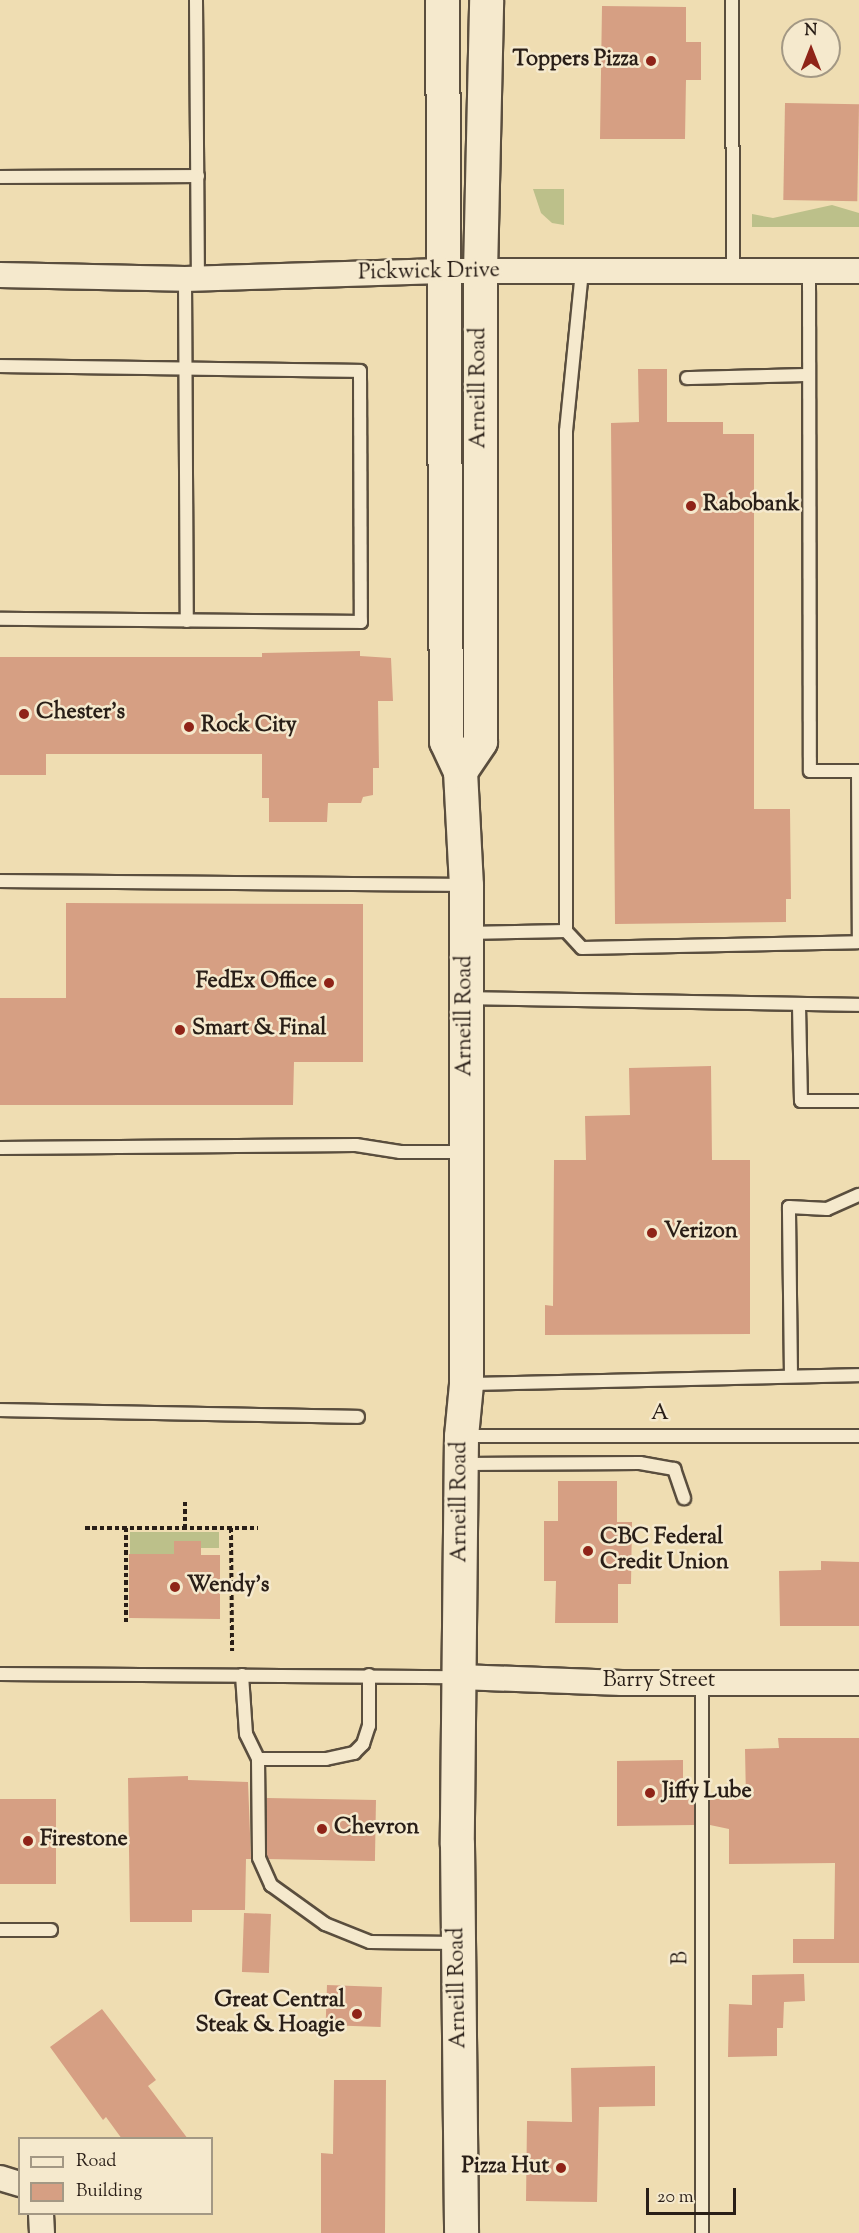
<!DOCTYPE html>
<style>
body{margin:0}
#map{position:relative;width:859px;height:2233px;overflow:hidden;background:#efddb2;font-family:"Sorts Mill Goudy",serif}
div>[style]{position:absolute}
.green>*{inset:0;background:#bcc08a}
.building>*{inset:0;background:#d69f83;transform-origin:0 0}
.path>*{height:4px;margin-top:-2px;transform-origin:0;background:repeating-linear-gradient(90deg,#291e17 0 4.5px,transparent 0 7.5px)}
.roads{filter:drop-shadow(2px 0 #5a4e3e) drop-shadow(-2px 0 #5a4e3e) drop-shadow(0 2px #5a4e3e) drop-shadow(0 -2px #5a4e3e)}
.service>*{height:12px;margin:-6px;padding:0 6px;transform-origin:6px;border-radius:6px;background:#f5e9cd}
.minor>*{height:24px;margin:-12px;padding:0 12px;transform-origin:12px;border-radius:12px;background:#f5e9cd}
.secondary>*{height:33px;margin:-16.5px;padding:0 16.5px;transform-origin:16.5px;border-radius:16.5px;background:#f5e9cd}
.dots>*{width:16px;height:16px;translate:-50% -50%;box-sizing:border-box;border:3px solid #f5e9cd;border-radius:50%}
span{translate:-50% -50%;white-space:nowrap;text-align:center;line-height:1.15;-webkit-text-stroke:5px #f5e9cd;paint-order:stroke}
.poi-label{font-size:22px;color:#291e17;font-weight:700}
.right{translate:-100% -50%;text-align:right}
.left{translate:0 -50%;text-align:left}
.street-label{font-size:22px;color:#291e17}
.legend{position:absolute;left:18px;top:2137px;width:195px;height:78px;box-sizing:border-box;background:#f5e9cd;border:2px solid #a39884;margin:0;padding:8px 10px;list-style:none;font-size:18px;color:#291e17}
.legend li{display:flex;align-items:center;gap:12px;height:30px}
.legend b{width:30px;border:2px solid #a39884}
.north{position:absolute;left:781px;top:18px;width:60px;height:60px;box-sizing:border-box;background:#f5e9cd;border:2px solid #a39884;border-radius:50%;rotate:0deg;font-size:16px;font-weight:700;line-height:24px;text-align:center;color:#291e17}
.north::after{content:'';display:block;margin:auto;width:21px;height:27px;background:#8f2418;clip-path:polygon(50% 0,100% 100%,50% 72%,0 100%)}
.scale{position:absolute;left:646px;top:2188px;width:90px;height:27px;box-sizing:border-box;border:3px solid #291e17;border-top:0;padding-left:8px;font-size:18px;line-height:21px;white-space:nowrap;color:#291e17;-webkit-text-stroke:4px #f5e9cd;paint-order:stroke}
</style>
<div id="map">
<div class="green">
<div style="clip-path:polygon(533px 189px,564px 189px,564px 225px,552px 223px,541px 213px)"></div>
<div style="clip-path:polygon(832px 205px,859px 213px,859px 227px,752px 227px,752px 214px,773px 218px)"></div>
<div style="clip-path:polygon(130px 1532px,219px 1532px,219px 1548px,201px 1548px,201px 1541px,175px 1541px,174px 1554px,130px 1554px)"></div>
</div>
<div class="building">
<div style="clip-path:polygon(602px 6px,686px 7px,686px 42px,701px 42px,701px 80px,686px 80px,685px 139px,600px 139px)"></div>
<div style="left:785px;top:103px;width:74px;height:97px;rotate:1deg"></div>
<div style="clip-path:polygon(638px 369px,667px 369px,667px 422px,723px 422px,723px 434px,754px 434px,754px 809px,790px 809px,791px 899px,786px 899px,786px 922px,615px 924px,611px 423px,639px 422px)"></div>
<div style="clip-path:polygon(360px 651px,360px 656px,391px 658px,393px 701px,378px 701px,379px 768px,373px 768px,373px 795px,363px 797px,361px 803px,328px 803px,327px 822px,269px 822px,269px 798px,262px 798px,262px 754px,46px 754px,46px 775px,0 775px,0 657px,262px 657px,262px 653px)"></div>
<div style="clip-path:polygon(66px 903px,363px 904px,363px 1062px,294px 1062px,293px 1105px,0 1105px,0 998px,66px 998px)"></div>
<div style="clip-path:polygon(711px 1066px,712px 1160px,750px 1160px,750px 1334px,545px 1335px,545px 1305px,553px 1306px,554px 1160px,586px 1160px,585px 1116px,630px 1115px,629px 1068px)"></div>
<div style="clip-path:polygon(558px 1481px,617px 1481px,617px 1522px,632px 1522px,631px 1584px,618px 1584px,618px 1623px,555px 1623px,556px 1581px,544px 1581px,544px 1521px,558px 1521px)"></div>
<div style="clip-path:polygon(174px 1541px,201px 1541px,201px 1555px,220px 1555px,220px 1619px,129px 1618px,129px 1554px,174px 1554px)"></div>
<div style="clip-path:polygon(821px 1561px,859px 1562px,859px 1626px,780px 1626px,779px 1571px,821px 1570px)"></div>
<div style="clip-path:polygon(778px 1738px,859px 1738px,859px 1963px,793px 1963px,793px 1939px,834px 1939px,835px 1863px,729px 1864px,729px 1829px,710px 1825px,710px 1799px,746px 1799px,745px 1749px,779px 1748px)"></div>
<div style="clip-path:polygon(683px 1760px,683px 1800px,694px 1799px,694px 1825px,617px 1826px,617px 1761px)"></div>
<div style="clip-path:polygon(188px 1776px,188px 1780px,248px 1782px,251px 1859px,246px 1859px,245px 1910px,192px 1910px,192px 1922px,130px 1922px,128px 1778px)"></div>
<div style="left:267px;top:1798px;width:109px;height:61px;rotate:1deg"></div>
<div style="left:0;top:1799px;width:56px;height:85px"></div>
<div style="left:244px;top:1913px;width:27px;height:59px;rotate:2deg"></div>
<div style="clip-path:polygon(804px 1974px,805px 2001px,784px 2002px,783px 2028px,777px 2028px,777px 2056px,728px 2057px,729px 2004px,752px 2005px,752px 1975px)"></div>
<div style="left:327px;top:1985px;width:55px;height:40px;rotate:2deg"></div>
<div style="clip-path:polygon(102px 2009px,156px 2080px,148px 2086px,188px 2139px,122px 2139px,106px 2117px,103px 2120px,50px 2047px)"></div>
<div style="clip-path:polygon(655px 2066px,655px 2106px,599px 2107px,597px 2202px,526px 2201px,527px 2121px,572px 2122px,571px 2068px)"></div>
<div style="clip-path:polygon(334px 2080px,386px 2080px,385px 2233px,321px 2233px,321px 2153px,333px 2154px)"></div>
</div>
<div class="path">
<div style="left:185px;top:1502px;width:26px;rotate:90deg"></div>
<div style="left:85px;top:1528px;width:173px"></div>
<div style="left:126px;top:1528px;width:97px;rotate:90deg"></div>
<div style="left:231px;top:1528px;width:123px;rotate:89.5deg"></div>
</div>
<div class="roads">
<div class="service">
<div style="left:196px;top:0;width:278px;rotate:89.6deg"></div>
<div style="left:732px;top:0;width:271px;rotate:89.8deg"></div>
<div style="left:0;top:177px;width:198px;rotate:-0.3deg"></div>
<div style="left:582px;top:271px;width:161px;rotate:95.7deg"></div>
<div style="left:566px;top:431px;width:500px;rotate:90deg"></div>
<div style="left:566px;top:931px;width:23px;rotate:47deg"></div>
<div style="left:582px;top:948px;width:276px;rotate:-1.2deg"></div>
<div style="left:809px;top:272px;width:499px;rotate:89.9deg"></div>
<div style="left:810px;top:771px;width:49px"></div>
<div style="left:185px;top:279px;width:342px;rotate:89.7deg"></div>
<div style="left:0;top:366px;width:360px;rotate:0.8deg"></div>
<div style="left:360px;top:371px;width:251px;rotate:89.8deg"></div>
<div style="left:361px;top:622px;width:361px;rotate:-179.5deg"></div>
<div style="left:687px;top:378px;width:122px;rotate:-1.4deg"></div>
<div style="left:858px;top:771px;width:171px;rotate:89.7deg"></div>
<div style="left:0;top:881px;width:465px;rotate:0.5deg"></div>
<div style="left:466px;top:933px;width:100px;rotate:-1.1deg"></div>
<div style="left:467px;top:998px;width:392px;rotate:1deg"></div>
<div style="left:799px;top:1006px;width:95px;rotate:88.8deg"></div>
<div style="left:801px;top:1101px;width:58px"></div>
<div style="left:0;top:1148px;width:356px;rotate:-0.5deg"></div>
<div style="left:356px;top:1145px;width:45px;rotate:9deg"></div>
<div style="left:400px;top:1152px;width:66px"></div>
<div style="left:791px;top:1376px;width:169px;rotate:-90.7deg"></div>
<div style="left:789px;top:1207px;width:38px;rotate:3deg"></div>
<div style="left:827px;top:1209px;width:35px;rotate:-24deg"></div>
<div style="left:467px;top:1384px;width:392px;rotate:-1.3deg"></div>
<div style="left:0;top:1410px;width:358px;rotate:1.1deg"></div>
<div style="left:461px;top:1436px;width:398px"></div>
<div style="left:463px;top:1464px;width:177px;rotate:-0.3deg"></div>
<div style="left:640px;top:1463px;width:35px;rotate:10deg"></div>
<div style="left:674px;top:1469px;width:31px;rotate:71deg"></div>
<div style="left:0;top:1674px;width:458px;rotate:0.4deg"></div>
<div style="left:242px;top:1675px;width:59px;rotate:86.1deg"></div>
<div style="left:246px;top:1734px;width:28px;rotate:64deg"></div>
<div style="left:258px;top:1759px;width:99px;rotate:89.4deg"></div>
<div style="left:259px;top:1858px;width:30px;rotate:66deg"></div>
<div style="left:271px;top:1885px;width:67px;rotate:35.8deg"></div>
<div style="left:325px;top:1924px;width:48px;rotate:21.8deg"></div>
<div style="left:370px;top:1942px;width:88px;rotate:0.7deg"></div>
<div style="left:258px;top:1759px;width:68px"></div>
<div style="left:326px;top:1759px;width:29px;rotate:-12deg"></div>
<div style="left:354px;top:1753px;width:13px;rotate:-45deg"></div>
<div style="left:363px;top:1744px;width:19px;rotate:-72deg"></div>
<div style="left:369px;top:1726px;width:51px;rotate:-90deg"></div>
<div style="left:0;top:1930px;width:51px"></div>
<div style="left:702px;top:2233px;width:551px;rotate:-90deg"></div>
</div>
<div class="minor">
<div style="left:0;top:275px;width:185px;rotate:1.2deg"></div>
<div style="left:185px;top:279px;width:257px;rotate:-1.8deg"></div>
<div style="left:442px;top:271px;width:417px"></div>
<div style="left:460px;top:1677px;width:162px;rotate:2.1deg"></div>
<div style="left:622px;top:1683px;width:237px"></div>
<div style="left:0;top:2178px;width:21px;rotate:17deg"></div>
<div style="left:41px;top:2214px;width:19px;rotate:87deg"></div>
</div>
<div class="secondary">
<div style="left:442px;top:0;width:741px;rotate:89.69deg"></div>
<div style="left:446px;top:741px;width:33px;rotate:65deg"></div>
<div style="left:460px;top:771px;width:114px;rotate:87deg"></div>
<div style="left:466px;top:885px;width:499px;rotate:90deg"></div>
<div style="left:466px;top:1384px;width:52px;rotate:95.5deg"></div>
<div style="left:461px;top:1436px;width:408px;rotate:90.6deg"></div>
<div style="left:457px;top:1844px;width:389px;rotate:89.4deg"></div>
<div style="left:460px;top:771px;width:36px;rotate:-56deg"></div>
<div style="left:480px;top:741px;width:469px;rotate:-90deg"></div>
<div style="left:480px;top:272px;width:272px;rotate:-88.7deg"></div>
</div>
</div>
<div class="dots">
<div style="left:651px;top:61px;background:#8f2418"></div>
<div style="left:691px;top:506px;background:#8f2418"></div>
<div style="left:24px;top:714px;background:#8f2418"></div>
<div style="left:189px;top:727px;background:#8f2418"></div>
<div style="left:329px;top:983px;background:#8f2418"></div>
<div style="left:180px;top:1030px;background:#8f2418"></div>
<div style="left:652px;top:1233px;background:#8f2418"></div>
<div style="left:588px;top:1551px;background:#8f2418"></div>
<div style="left:175px;top:1587px;background:#8f2418"></div>
<div style="left:650px;top:1793px;background:#8f2418"></div>
<div style="left:322px;top:1829px;background:#8f2418"></div>
<div style="left:28px;top:1841px;background:#8f2418"></div>
<div style="left:357px;top:2014px;background:#8f2418"></div>
<div style="left:561px;top:2168px;background:#8f2418"></div>
</div>
<div class="poi-label">
<span class="right" style="left:639px;top:61px">Toppers Pizza</span>
<span class="left" style="left:703px;top:506px">Rabobank</span>
<span class="left" style="left:36px;top:714px">Chester's</span>
<span class="left" style="left:201px;top:727px">Rock City</span>
<span class="right" style="left:317px;top:983px">FedEx Office</span>
<span class="left" style="left:192px;top:1030px">Smart &amp; Final</span>
<span class="left" style="left:664px;top:1233px">Verizon</span>
<span class="left" style="left:600px;top:1551px">CBC Federal<br>Credit Union</span>
<span class="left" style="left:187px;top:1587px">Wendy's</span>
<span class="left" style="left:662px;top:1793px">Jiffy Lube</span>
<span class="left" style="left:334px;top:1829px">Chevron</span>
<span class="left" style="left:40px;top:1841px">Firestone</span>
<span class="right" style="left:345px;top:2014px">Great Central<br>Steak &amp; Hoagie</span>
<span class="right" style="left:549px;top:2168px">Pizza Hut</span>
</div>
<div class="street-label">
<span style="left:429px;top:273px;rotate:-1deg">Pickwick Drive</span>
<span style="left:480px;top:388px;rotate:-90deg">Arneill Road</span>
<span style="left:466px;top:1016px;rotate:-90deg">Arneill Road</span>
<span style="left:660px;top:1415px">A</span>
<span style="left:461px;top:1502px;rotate:-90deg">Arneill Road</span>
<span style="left:659px;top:1682px">Barry Street</span>
<span style="left:682px;top:1958px;rotate:-90deg">B</span>
<span style="left:459px;top:1988px;rotate:-91deg">Arneill Road</span>
</div>
<ul class="legend">
<li><b style="height:8px;background:#f5e9cd"></b>Road</li>
<li><b style="height:16px;background:#d69f83"></b>Building</li>
</ul>
<div class="north">N</div>
<div class="scale">20 m</div>
</div>
